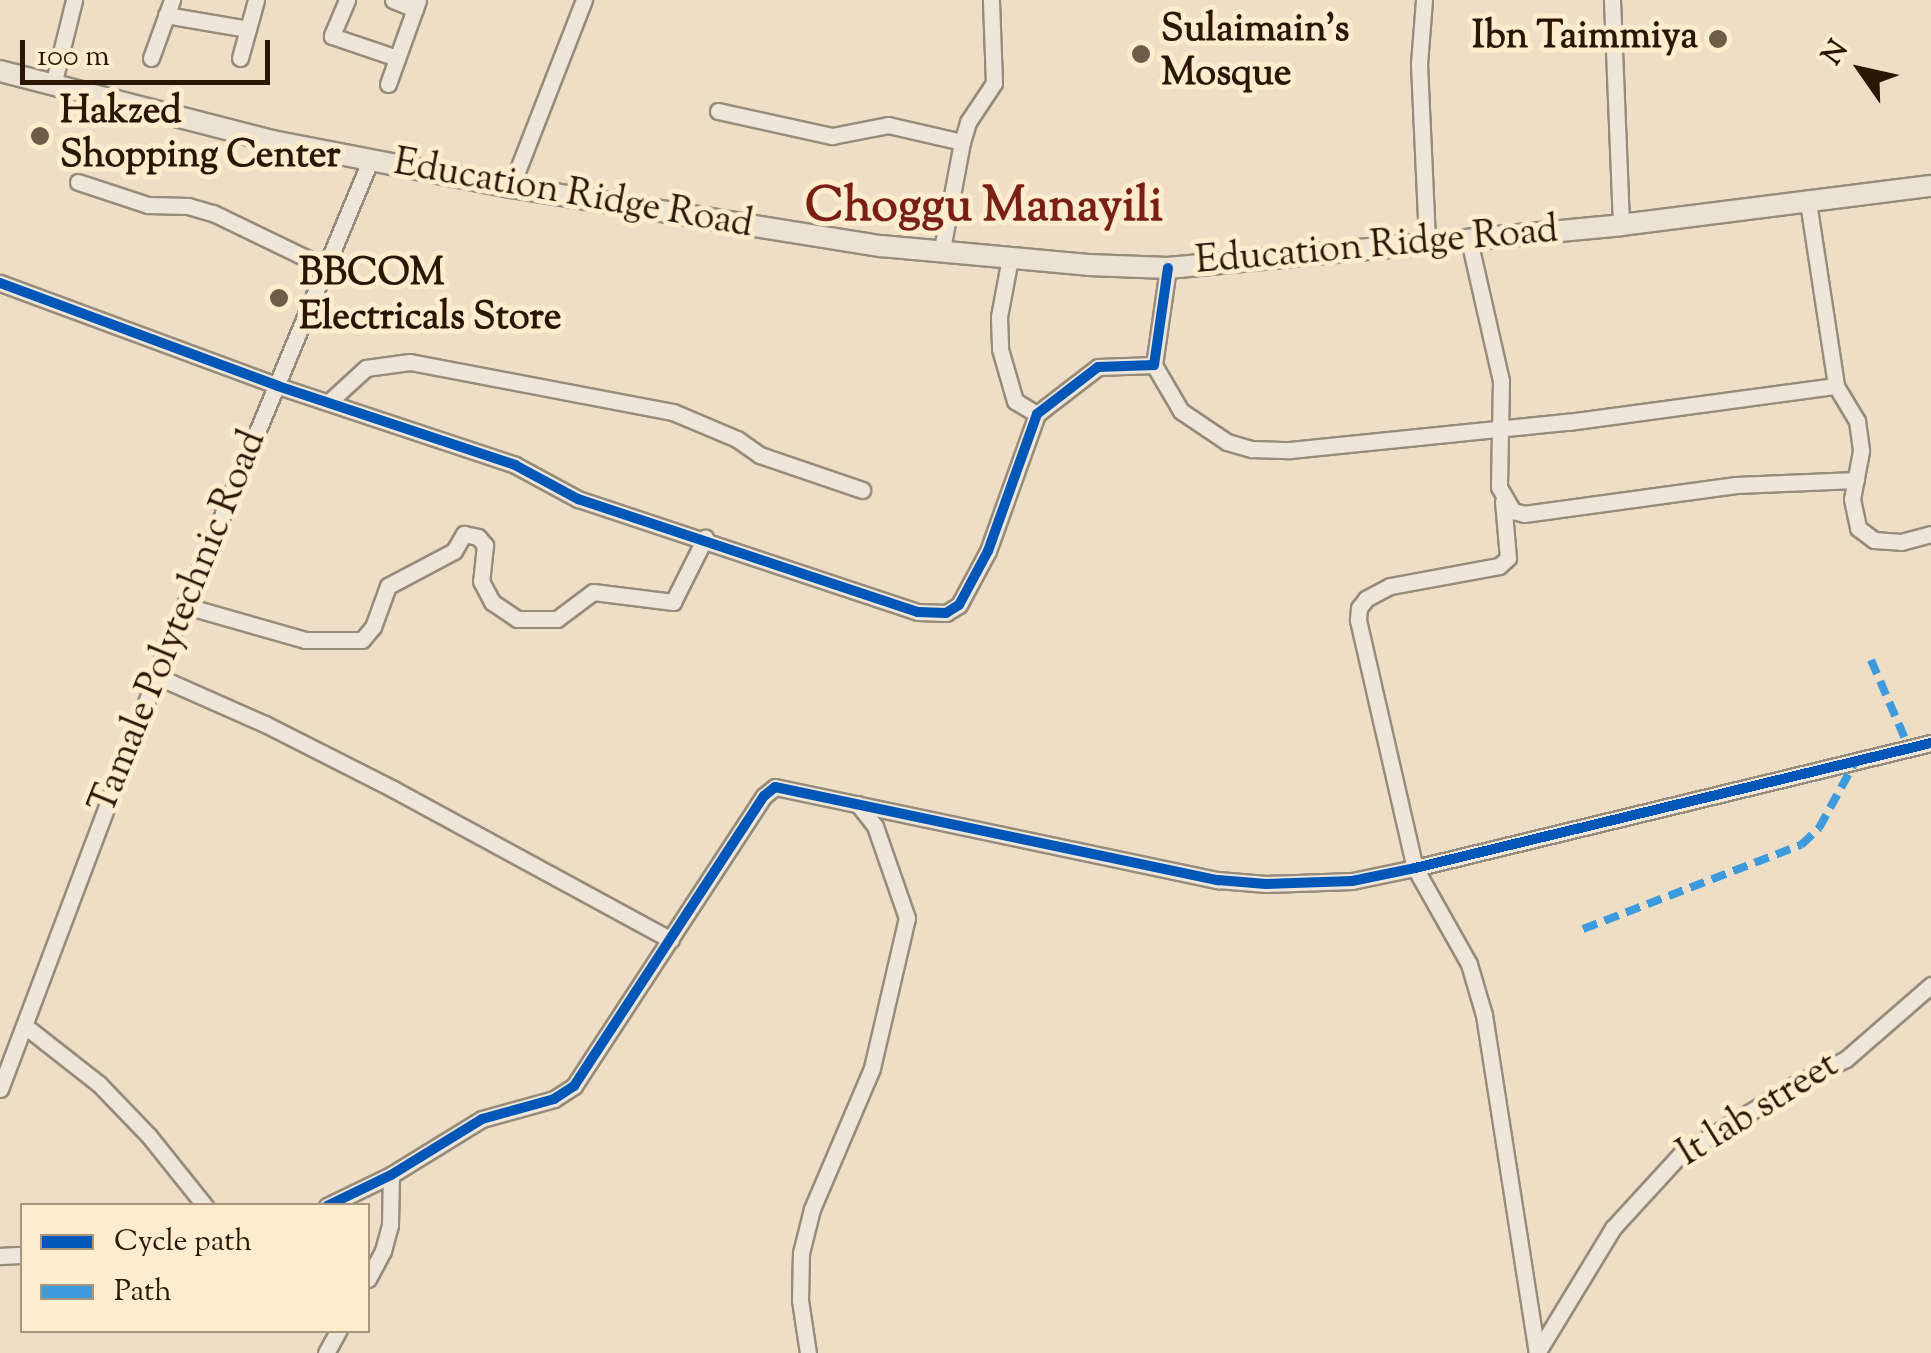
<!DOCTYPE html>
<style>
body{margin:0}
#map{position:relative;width:1931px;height:1353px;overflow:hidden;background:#eddec5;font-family:"Sorts Mill Goudy",serif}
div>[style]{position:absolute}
.roads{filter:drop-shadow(2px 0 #978c7b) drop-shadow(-2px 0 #978c7b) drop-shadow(0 2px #978c7b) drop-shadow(0 -2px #978c7b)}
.minor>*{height:15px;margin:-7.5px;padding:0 7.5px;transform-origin:7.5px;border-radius:7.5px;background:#eee6da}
.major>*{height:20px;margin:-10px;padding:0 10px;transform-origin:10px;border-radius:10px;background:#ebe2d4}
.quiet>*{height:8px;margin-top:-4px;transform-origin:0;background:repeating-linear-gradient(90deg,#3d9add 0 15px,transparent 0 23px)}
.cycleway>*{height:10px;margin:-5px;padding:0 5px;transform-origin:5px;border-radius:5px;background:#0057b8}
.dots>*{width:28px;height:28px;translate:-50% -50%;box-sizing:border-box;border:5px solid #feecce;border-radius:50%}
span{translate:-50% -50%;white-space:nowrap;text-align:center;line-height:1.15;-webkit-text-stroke:10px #feecce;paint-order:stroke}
.poi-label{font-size:38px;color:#2b1503;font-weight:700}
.left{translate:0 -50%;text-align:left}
.right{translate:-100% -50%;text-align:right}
.street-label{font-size:38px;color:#2b1503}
.district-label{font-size:48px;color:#7a1f14;font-weight:700}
.legend{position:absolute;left:20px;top:1203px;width:350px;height:130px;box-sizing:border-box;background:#feecce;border:2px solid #aa967d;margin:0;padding:12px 18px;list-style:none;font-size:30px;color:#2b1503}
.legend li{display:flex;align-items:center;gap:20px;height:50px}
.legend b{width:50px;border:2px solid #aa967d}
.north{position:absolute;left:1811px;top:20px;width:100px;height:100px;-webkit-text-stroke:8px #feecce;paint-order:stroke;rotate:304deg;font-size:28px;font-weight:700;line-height:40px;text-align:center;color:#2b1503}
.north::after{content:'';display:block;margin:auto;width:35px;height:45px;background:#2b1503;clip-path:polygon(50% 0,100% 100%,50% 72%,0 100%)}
.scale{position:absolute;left:20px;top:40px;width:250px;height:45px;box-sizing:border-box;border:5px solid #2b1503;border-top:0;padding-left:12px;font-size:30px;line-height:35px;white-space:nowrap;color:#2b1503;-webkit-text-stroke:8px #feecce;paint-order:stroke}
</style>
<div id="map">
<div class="roads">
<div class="minor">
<div style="left:347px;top:0;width:39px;rotate:113deg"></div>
<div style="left:332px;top:36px;width:69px;rotate:18.7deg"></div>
<div style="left:393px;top:0;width:24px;rotate:22deg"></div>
<div style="left:1424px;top:0;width:64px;rotate:94.5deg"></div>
<div style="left:1419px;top:64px;width:179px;rotate:87.4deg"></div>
<div style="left:1612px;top:0;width:225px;rotate:87.7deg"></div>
<div style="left:166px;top:15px;width:83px;rotate:9.7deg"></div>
<div style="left:151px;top:58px;width:62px;rotate:-70.1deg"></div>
<div style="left:240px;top:58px;width:60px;rotate:-74.6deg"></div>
<div style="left:388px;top:84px;width:89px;rotate:-70.3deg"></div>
<div style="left:53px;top:85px;width:88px;rotate:-76.1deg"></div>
<div style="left:718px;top:111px;width:117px;rotate:12.4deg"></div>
<div style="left:832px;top:136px;width:57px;rotate:-11.1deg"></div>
<div style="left:888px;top:125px;width:76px;rotate:12.9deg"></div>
<div style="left:78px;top:182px;width:74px;rotate:18.2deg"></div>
<div style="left:148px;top:205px;width:40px;rotate:1.4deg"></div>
<div style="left:188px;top:206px;width:26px;rotate:16deg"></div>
<div style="left:213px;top:213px;width:127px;rotate:25.8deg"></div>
<div style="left:511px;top:187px;width:201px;rotate:-68.7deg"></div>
<div style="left:1808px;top:202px;width:186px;rotate:81.3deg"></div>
<div style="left:1469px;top:240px;width:145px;rotate:77.2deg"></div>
<div style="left:1501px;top:381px;width:106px;rotate:91.1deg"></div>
<div style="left:1499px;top:487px;width:28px;rotate:60deg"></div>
<div style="left:1513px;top:511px;width:11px;rotate:15deg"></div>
<div style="left:1524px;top:514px;width:214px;rotate:-7.8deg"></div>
<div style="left:1736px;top:485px;width:120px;rotate:-2.4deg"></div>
<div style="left:942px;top:249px;width:109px;rotate:-79.4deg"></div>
<div style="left:962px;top:142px;width:21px;rotate:-73deg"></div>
<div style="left:968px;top:122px;width:47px;rotate:-56.3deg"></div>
<div style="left:994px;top:83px;width:83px;rotate:-92.1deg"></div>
<div style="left:1010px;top:258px;width:60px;rotate:100.6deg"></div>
<div style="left:999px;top:317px;width:32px;rotate:88deg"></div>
<div style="left:1000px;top:349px;width:54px;rotate:73.9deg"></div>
<div style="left:1015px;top:401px;width:26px;rotate:31deg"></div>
<div style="left:0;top:283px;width:296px;rotate:20.3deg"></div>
<div style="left:278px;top:386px;width:250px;rotate:18.4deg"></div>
<div style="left:515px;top:465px;width:72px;rotate:28.4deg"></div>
<div style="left:578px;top:499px;width:358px;rotate:18.4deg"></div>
<div style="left:918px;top:612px;width:28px;rotate:2deg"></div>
<div style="left:946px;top:613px;width:15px;rotate:-32deg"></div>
<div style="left:959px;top:605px;width:61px;rotate:-61.8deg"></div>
<div style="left:988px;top:551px;width:145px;rotate:-70.3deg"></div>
<div style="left:1037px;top:414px;width:77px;rotate:-37.6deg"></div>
<div style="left:1098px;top:367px;width:56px;rotate:-2deg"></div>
<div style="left:1154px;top:365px;width:98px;rotate:-81.8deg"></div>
<div style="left:1154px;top:365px;width:53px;rotate:59.6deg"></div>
<div style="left:1181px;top:411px;width:55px;rotate:34deg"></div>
<div style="left:1227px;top:442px;width:26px;rotate:16deg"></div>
<div style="left:1252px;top:449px;width:38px;rotate:2deg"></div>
<div style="left:1290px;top:450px;width:279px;rotate:-5.8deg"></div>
<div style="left:1568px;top:422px;width:270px;rotate:-7.7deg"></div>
<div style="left:1836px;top:386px;width:41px;rotate:59deg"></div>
<div style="left:1857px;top:421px;width:30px;rotate:82deg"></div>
<div style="left:1861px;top:451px;width:49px;rotate:100.6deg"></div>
<div style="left:1852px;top:499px;width:30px;rotate:78deg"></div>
<div style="left:1858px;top:528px;width:20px;rotate:37deg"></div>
<div style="left:1874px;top:540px;width:27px;rotate:4deg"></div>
<div style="left:1901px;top:542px;width:31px;rotate:-15deg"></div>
<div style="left:330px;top:401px;width:49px;rotate:-42.5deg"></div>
<div style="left:366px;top:368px;width:44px;rotate:-7.8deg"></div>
<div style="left:410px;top:362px;width:268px;rotate:10.8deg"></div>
<div style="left:673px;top:412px;width:69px;rotate:22.9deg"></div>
<div style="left:737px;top:439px;width:28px;rotate:35deg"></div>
<div style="left:760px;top:455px;width:108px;rotate:18.9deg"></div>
<div style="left:1503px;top:501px;width:57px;rotate:85deg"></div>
<div style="left:1508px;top:558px;width:12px;rotate:138deg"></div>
<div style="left:1499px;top:566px;width:111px;rotate:169.6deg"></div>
<div style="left:1390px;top:586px;width:27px;rotate:152deg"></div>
<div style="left:1366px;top:599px;width:11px;rotate:128deg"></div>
<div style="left:1359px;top:608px;width:12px;rotate:95deg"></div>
<div style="left:1358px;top:620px;width:254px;rotate:77.1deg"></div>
<div style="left:1415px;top:868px;width:110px;rotate:60.6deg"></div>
<div style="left:1469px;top:964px;width:53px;rotate:73.6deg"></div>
<div style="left:1484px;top:1015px;width:341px;rotate:81.1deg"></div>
<div style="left:186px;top:606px;width:124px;rotate:15.9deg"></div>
<div style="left:305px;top:640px;width:57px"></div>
<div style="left:362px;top:640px;width:17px;rotate:-50deg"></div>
<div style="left:373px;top:627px;width:44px;rotate:-69.9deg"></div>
<div style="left:388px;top:586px;width:75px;rotate:-27.9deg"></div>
<div style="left:454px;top:551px;width:20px;rotate:-60deg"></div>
<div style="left:464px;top:534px;width:14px;rotate:12deg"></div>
<div style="left:478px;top:537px;width:11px;rotate:49deg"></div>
<div style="left:485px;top:545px;width:36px;rotate:96deg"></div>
<div style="left:481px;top:581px;width:24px;rotate:62deg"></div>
<div style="left:492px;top:602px;width:30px;rotate:34deg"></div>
<div style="left:517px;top:619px;width:40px"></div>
<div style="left:557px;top:619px;width:45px;rotate:-36.9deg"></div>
<div style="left:593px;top:592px;width:81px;rotate:7.1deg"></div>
<div style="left:673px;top:602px;width:72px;rotate:-63.4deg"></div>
<div style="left:156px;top:676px;width:119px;rotate:23.8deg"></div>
<div style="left:265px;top:724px;width:144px;rotate:26.9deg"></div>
<div style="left:393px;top:789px;width:316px;rotate:28.5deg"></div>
<div style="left:25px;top:1026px;width:94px;rotate:38.1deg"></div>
<div style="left:99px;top:1084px;width:72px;rotate:46.1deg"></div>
<div style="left:149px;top:1136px;width:90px;rotate:51.3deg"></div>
<div style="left:0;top:1089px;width:464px;rotate:-69.3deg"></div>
<div style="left:164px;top:655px;width:535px;rotate:-67.36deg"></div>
<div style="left:327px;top:1206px;width:71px;rotate:-25.8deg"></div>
<div style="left:391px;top:1175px;width:107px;rotate:-31.6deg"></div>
<div style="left:482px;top:1119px;width:75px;rotate:-15.5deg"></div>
<div style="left:554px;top:1099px;width:24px;rotate:-33deg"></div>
<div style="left:574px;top:1086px;width:347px;rotate:-56.8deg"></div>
<div style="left:764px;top:796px;width:14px;rotate:-39deg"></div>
<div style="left:775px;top:787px;width:453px;rotate:11.9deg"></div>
<div style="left:1218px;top:880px;width:48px;rotate:4.8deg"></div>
<div style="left:1266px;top:884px;width:86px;rotate:-2deg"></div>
<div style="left:1352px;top:881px;width:64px;rotate:-11.7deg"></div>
<div style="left:1415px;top:868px;width:531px;rotate:-13.62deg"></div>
<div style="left:0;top:1256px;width:22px;rotate:-3deg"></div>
<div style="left:368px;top:1279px;width:32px;rotate:-62deg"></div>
<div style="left:383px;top:1251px;width:27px;rotate:-75deg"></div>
<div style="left:390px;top:1225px;width:50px;rotate:-88.9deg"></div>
<div style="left:326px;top:1353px;width:26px;rotate:-61deg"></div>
<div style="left:808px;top:1353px;width:54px;rotate:-98.6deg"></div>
<div style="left:800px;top:1300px;width:47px;rotate:-88.8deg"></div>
<div style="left:801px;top:1253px;width:45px;rotate:-76deg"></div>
<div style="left:812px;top:1209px;width:153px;rotate:-66.9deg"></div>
<div style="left:872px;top:1068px;width:154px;rotate:-76.9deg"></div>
<div style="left:907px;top:918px;width:97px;rotate:-109.2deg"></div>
<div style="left:875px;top:826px;width:28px;rotate:-128deg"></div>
<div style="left:1537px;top:1353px;width:146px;rotate:-58.7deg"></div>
<div style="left:1613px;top:1228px;width:99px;rotate:-47.5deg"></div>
<div style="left:1680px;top:1155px;width:132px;rotate:-31.6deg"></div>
<div style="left:1792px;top:1086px;width:60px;rotate:-26.6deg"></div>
<div style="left:1846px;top:1059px;width:113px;rotate:-41deg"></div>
</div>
<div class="major">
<div style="left:0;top:71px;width:281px;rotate:14.4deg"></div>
<div style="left:272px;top:141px;width:243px;rotate:10.9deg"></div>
<div style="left:511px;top:187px;width:375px;rotate:9.1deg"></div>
<div style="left:881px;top:246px;width:208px;rotate:5.2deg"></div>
<div style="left:1088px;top:265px;width:80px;rotate:2.1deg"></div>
<div style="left:1168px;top:268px;width:455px;rotate:-5.4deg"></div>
<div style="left:1621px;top:225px;width:312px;rotate:-7.2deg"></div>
</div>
</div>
<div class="quiet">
<div style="left:1871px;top:660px;width:96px;rotate:66.6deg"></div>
<div style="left:1583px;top:929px;width:234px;rotate:-21.1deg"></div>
<div style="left:1801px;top:845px;width:25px;rotate:-43deg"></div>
<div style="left:1819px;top:828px;width:73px;rotate:-61.3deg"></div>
</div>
<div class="cycleway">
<div style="left:0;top:283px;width:296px;rotate:20.3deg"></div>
<div style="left:278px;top:386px;width:250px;rotate:18.4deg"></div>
<div style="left:515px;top:465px;width:72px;rotate:28.4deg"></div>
<div style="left:578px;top:499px;width:358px;rotate:18.4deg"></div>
<div style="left:918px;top:612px;width:28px;rotate:2deg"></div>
<div style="left:946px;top:613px;width:15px;rotate:-32deg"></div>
<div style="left:959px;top:605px;width:61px;rotate:-61.8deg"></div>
<div style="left:988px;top:551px;width:145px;rotate:-70.3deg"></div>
<div style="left:1037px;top:414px;width:77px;rotate:-37.6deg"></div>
<div style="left:1098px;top:367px;width:56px;rotate:-2deg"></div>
<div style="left:1154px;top:365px;width:98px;rotate:-81.8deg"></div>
<div style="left:327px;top:1206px;width:71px;rotate:-25.8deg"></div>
<div style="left:391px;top:1175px;width:107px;rotate:-31.6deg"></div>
<div style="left:482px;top:1119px;width:75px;rotate:-15.5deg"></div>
<div style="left:554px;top:1099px;width:24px;rotate:-33deg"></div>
<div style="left:574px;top:1086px;width:347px;rotate:-56.8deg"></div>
<div style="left:764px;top:796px;width:14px;rotate:-39deg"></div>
<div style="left:775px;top:787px;width:453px;rotate:11.9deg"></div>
<div style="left:1218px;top:880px;width:48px;rotate:4.8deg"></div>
<div style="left:1266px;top:884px;width:86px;rotate:-2deg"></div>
<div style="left:1352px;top:881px;width:64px;rotate:-11.7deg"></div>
<div style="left:1415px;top:868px;width:531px;rotate:-13.62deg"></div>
</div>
<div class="dots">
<div style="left:1718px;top:39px;background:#6f5b47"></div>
<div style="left:1141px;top:54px;background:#6f5b47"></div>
<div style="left:40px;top:136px;background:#6f5b47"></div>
<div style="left:279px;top:298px;background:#6f5b47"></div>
</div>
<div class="poi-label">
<span class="left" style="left:1161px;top:54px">Sulaimain's<br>Mosque</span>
<span class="right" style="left:1698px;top:39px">Ibn Taimmiya</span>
<span class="left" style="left:60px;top:136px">Hakzed<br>Shopping Center</span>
<span class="left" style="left:299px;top:298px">BBCOM<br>Electricals Store</span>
</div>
<div class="street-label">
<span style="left:573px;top:196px;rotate:10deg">Education Ridge Road</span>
<span style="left:1377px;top:248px;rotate:-5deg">Education Ridge Road</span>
<span style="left:180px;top:623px;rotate:-68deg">Tamale Polytechnic Road</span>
<span style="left:1759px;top:1111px;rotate:-32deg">It lab street</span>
</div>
<div class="district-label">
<span style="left:984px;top:209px">Choggu Manayili</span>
</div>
<ul class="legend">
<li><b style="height:12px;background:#0057b8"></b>Cycle path</li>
<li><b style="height:12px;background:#3d9add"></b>Path</li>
</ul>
<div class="north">N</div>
<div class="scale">100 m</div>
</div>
